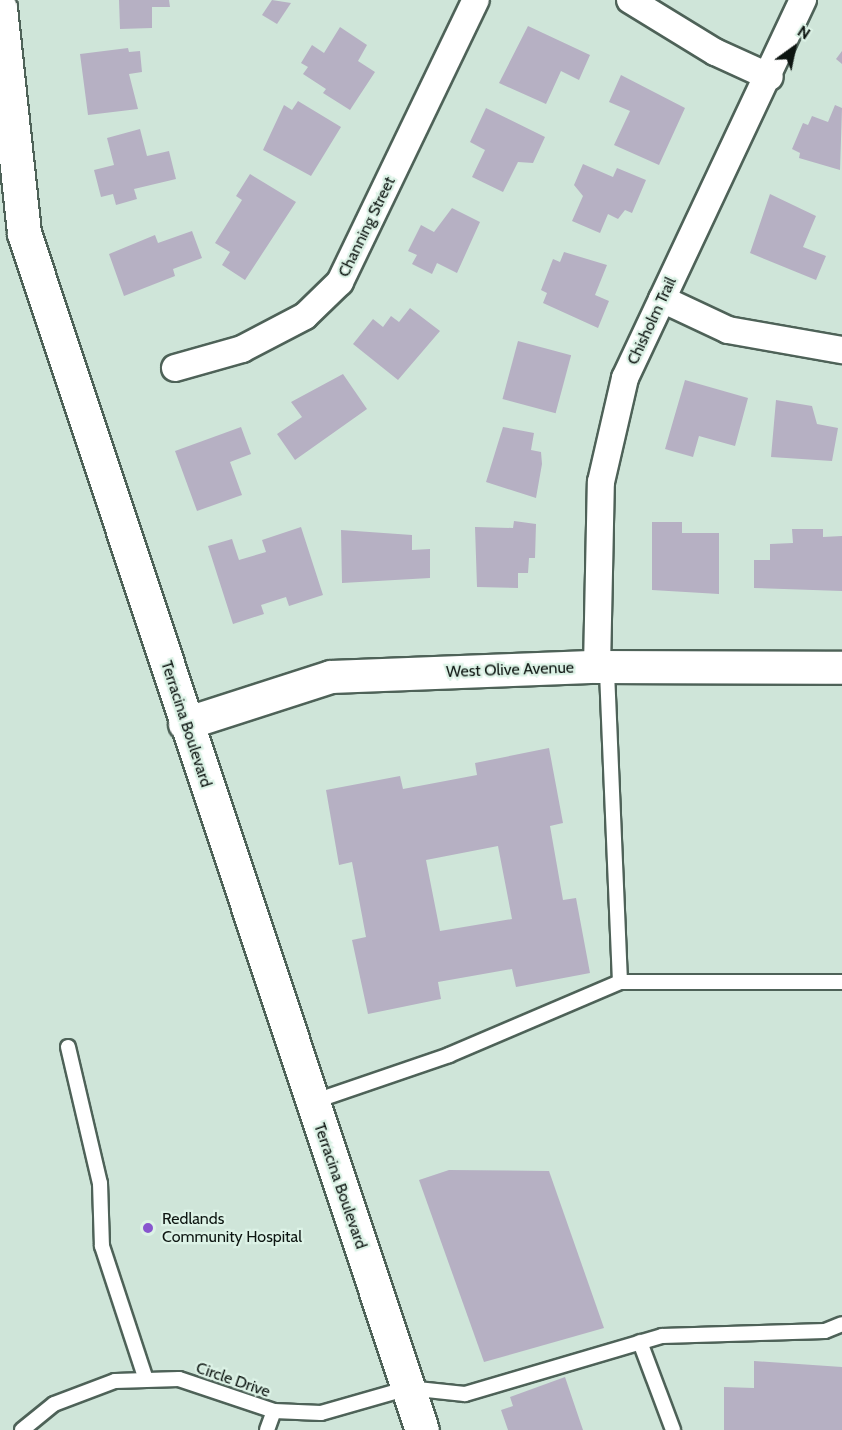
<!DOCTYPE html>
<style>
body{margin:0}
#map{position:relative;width:842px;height:1430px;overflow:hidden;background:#cfe5d9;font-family:Cabin,sans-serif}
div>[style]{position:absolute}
.building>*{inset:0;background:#b6b0c3;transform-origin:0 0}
.roads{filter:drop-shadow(2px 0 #4e6258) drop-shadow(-2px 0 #4e6258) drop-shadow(0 2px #4e6258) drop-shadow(0 -2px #4e6258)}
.service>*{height:14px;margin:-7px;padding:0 7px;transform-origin:7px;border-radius:7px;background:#fff}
.minor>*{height:26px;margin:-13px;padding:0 13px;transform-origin:13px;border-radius:13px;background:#fff}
.tertiary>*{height:32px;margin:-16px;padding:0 16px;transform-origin:16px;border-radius:16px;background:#fff}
.secondary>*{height:33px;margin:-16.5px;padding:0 16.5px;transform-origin:16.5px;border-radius:16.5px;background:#fff}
.dots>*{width:16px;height:16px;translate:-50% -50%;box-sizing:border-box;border:3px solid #dcf2e6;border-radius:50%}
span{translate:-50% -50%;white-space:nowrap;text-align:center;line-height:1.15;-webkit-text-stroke:4.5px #dcf2e6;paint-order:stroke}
.street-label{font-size:16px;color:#0d1511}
.poi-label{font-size:16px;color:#0d1511}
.left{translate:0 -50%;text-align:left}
.north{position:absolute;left:764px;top:18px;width:60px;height:60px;-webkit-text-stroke:4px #dcf2e6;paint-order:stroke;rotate:33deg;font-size:16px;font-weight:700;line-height:24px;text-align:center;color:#0d1511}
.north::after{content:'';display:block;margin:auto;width:21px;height:27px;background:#0d1511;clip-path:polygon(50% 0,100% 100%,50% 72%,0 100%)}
</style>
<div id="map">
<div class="building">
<div style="clip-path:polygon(119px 0,169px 0,170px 7px,152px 7px,152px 28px,120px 29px)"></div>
<div style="clip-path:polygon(272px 0,291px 3px,277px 24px,262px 15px)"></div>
<div style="clip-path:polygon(528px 26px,590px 55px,579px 80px,561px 71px,546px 104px,499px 83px)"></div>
<div style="clip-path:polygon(340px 27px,367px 45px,358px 61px,375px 72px,350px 110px,323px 93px,326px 89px,303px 74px,308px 67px,301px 63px,312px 45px,324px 53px)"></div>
<div style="clip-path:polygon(128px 48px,129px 52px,140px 51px,142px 72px,129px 74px,138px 109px,88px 115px,80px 54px)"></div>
<div style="clip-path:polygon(842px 51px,842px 64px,836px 59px)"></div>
<div style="clip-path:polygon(621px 75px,685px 108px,659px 165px,614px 145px,630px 111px,609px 102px)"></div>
<div style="clip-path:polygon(298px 101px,341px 127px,311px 176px,263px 150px,284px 105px,292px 110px)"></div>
<div style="clip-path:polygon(835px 105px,842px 108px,840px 170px,799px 158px,800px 153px,792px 149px,803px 123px,808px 125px,812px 116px,828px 122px)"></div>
<div style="clip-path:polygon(486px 108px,545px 137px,533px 163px,518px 162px,503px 192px,472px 177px,485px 150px,470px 142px)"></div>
<div style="clip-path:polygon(140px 129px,147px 156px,169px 151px,176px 179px,134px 189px,137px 199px,116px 205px,113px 194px,101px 197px,94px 170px,114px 165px,107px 138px)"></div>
<div style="clip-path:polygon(583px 164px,613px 177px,617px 168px,646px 180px,632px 213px,625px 210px,618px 219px,608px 214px,600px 233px,572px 221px,583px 196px,574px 185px)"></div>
<div style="clip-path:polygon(250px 174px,296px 202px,245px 280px,222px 265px,230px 252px,215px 243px,242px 200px,236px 196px)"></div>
<div style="clip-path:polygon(770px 194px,816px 216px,803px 247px,826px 256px,816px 280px,750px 253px)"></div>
<div style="clip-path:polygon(452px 208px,480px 222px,457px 273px,437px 263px,432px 274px,412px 264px,417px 255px,408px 251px,421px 225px,434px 232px)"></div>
<div style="clip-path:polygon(192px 231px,202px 258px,173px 269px,175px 276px,124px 296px,109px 254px,155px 235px,158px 243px)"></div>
<div style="clip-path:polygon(564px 252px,607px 265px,595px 295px,609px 301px,598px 328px,543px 303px,547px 293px,541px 290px,553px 259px,560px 262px)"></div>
<div style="clip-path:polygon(410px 308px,440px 331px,398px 380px,353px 344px,373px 319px,383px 327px,391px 316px,399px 322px)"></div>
<div style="left:518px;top:341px;width:55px;height:60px;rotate:15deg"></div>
<div style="clip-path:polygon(343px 374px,367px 409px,295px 460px,277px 434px,302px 417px,291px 402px)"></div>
<div style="clip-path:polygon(685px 380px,748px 398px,735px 446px,699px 436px,693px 457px,665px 449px)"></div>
<div style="clip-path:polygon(776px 400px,812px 406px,817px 424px,838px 428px,832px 461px,771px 457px)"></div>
<div style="clip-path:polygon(241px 427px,251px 454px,230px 462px,242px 495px,197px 511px,175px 451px)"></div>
<div style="clip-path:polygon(503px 427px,534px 433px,531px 450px,541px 452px,542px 464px,536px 498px,486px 482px)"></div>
<div style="clip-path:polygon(514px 521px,536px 524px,535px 558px,529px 558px,528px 573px,518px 573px,518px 588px,477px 587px,475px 527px,513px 528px)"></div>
<div style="clip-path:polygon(652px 522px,682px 522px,682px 533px,719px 533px,719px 594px,652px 590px)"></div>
<div style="clip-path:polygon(301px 527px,323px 595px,289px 606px,286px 597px,261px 605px,264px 614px,233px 624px,208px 546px,232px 539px,239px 560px,266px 552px,262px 540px)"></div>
<div style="clip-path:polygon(792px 529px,823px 529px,823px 537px,842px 536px,842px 591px,754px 588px,754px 560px,770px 560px,770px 544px,793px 543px)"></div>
<div style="clip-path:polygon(341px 530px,412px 535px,412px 550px,430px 549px,430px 578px,342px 583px)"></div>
<div style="clip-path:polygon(evenodd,549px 748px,563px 823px,550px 826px,563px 900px,576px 898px,590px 973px,516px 987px,512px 969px,438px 982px,441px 999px,368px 1014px,352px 940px,366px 937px,352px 862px,339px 865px,326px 790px,400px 776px,403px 789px,477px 775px,475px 763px,549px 748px,498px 846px,512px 919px,440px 931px,426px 860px,498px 846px)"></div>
<div style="clip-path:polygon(449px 1170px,549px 1171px,604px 1328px,484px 1362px,419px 1180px)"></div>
<div style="clip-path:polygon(754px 1361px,842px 1367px,842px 1430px,724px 1430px,724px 1387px,754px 1388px)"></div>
<div style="clip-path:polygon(565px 1377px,583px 1430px,508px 1430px,501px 1410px,513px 1406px,510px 1397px)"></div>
</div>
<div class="roads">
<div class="service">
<div style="left:620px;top:982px;width:222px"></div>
<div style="left:68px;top:1047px;width:140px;rotate:76.8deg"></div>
<div style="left:100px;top:1183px;width:63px;rotate:88.2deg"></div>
<div style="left:102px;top:1246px;width:138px;rotate:71.8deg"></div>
<div style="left:312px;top:1102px;width:145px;rotate:-18.9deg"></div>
<div style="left:449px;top:1055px;width:186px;rotate:-23.1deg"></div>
<div style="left:620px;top:982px;width:315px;rotate:-92.4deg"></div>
<div style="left:640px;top:1342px;width:94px;rotate:69.4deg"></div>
<div style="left:22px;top:1430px;width:41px;rotate:-39.1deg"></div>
<div style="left:54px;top:1404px;width:65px;rotate:-20.7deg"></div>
<div style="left:115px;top:1381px;width:64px;rotate:-1.8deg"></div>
<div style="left:179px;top:1379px;width:100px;rotate:18.6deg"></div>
<div style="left:274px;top:1411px;width:47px;rotate:2.4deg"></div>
<div style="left:321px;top:1413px;width:91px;rotate:-16deg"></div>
<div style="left:408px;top:1388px;width:57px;rotate:6deg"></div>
<div style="left:465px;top:1394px;width:205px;rotate:-16.4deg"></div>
<div style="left:662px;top:1336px;width:163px;rotate:-1.8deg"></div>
<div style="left:825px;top:1331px;width:18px;rotate:-22deg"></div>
<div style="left:267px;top:1430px;width:20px;rotate:-70deg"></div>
</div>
<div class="minor">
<div style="left:630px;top:0;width:100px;rotate:31.5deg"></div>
<div style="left:715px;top:52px;width:60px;rotate:24.4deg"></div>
<div style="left:662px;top:299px;width:73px;rotate:25.2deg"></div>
<div style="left:728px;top:330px;width:116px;rotate:10deg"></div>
<div style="left:175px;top:368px;width:70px;rotate:-15.8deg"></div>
<div style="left:242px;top:349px;width:71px;rotate:-27.6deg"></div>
<div style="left:305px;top:316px;width:49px;rotate:-44.2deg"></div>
<div style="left:340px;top:282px;width:313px;rotate:-64.3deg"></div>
<div style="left:597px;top:667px;width:185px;rotate:-88.8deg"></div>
<div style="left:601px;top:482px;width:107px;rotate:-77deg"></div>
<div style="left:625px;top:378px;width:418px;rotate:-64.8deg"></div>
</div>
<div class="tertiary">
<div style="left:185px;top:724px;width:153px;rotate:-17.8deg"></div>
<div style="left:331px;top:677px;width:266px;rotate:-2.2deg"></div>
<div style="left:597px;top:667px;width:245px;rotate:0.2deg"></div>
</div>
<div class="secondary">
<div style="left:0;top:8px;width:226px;rotate:83.9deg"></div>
<div style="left:24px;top:233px;width:1261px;rotate:71.61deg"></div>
</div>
</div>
<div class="dots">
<div style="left:148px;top:1228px;background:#8856ce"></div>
</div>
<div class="street-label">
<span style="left:367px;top:227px;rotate:-64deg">Channing Street</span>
<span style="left:652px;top:321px;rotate:-65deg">Chisholm Trail</span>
<span style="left:510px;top:670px;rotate:-2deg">West Olive Avenue</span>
<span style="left:186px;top:724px;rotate:72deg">Terracina Boulevard</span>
<span style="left:340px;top:1186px;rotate:71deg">Terracina Boulevard</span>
<span style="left:233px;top:1380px;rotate:19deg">Circle Drive</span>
</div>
<div class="poi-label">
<span class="left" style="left:162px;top:1228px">Redlands<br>Community Hospital</span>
</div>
<div class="north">N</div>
</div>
